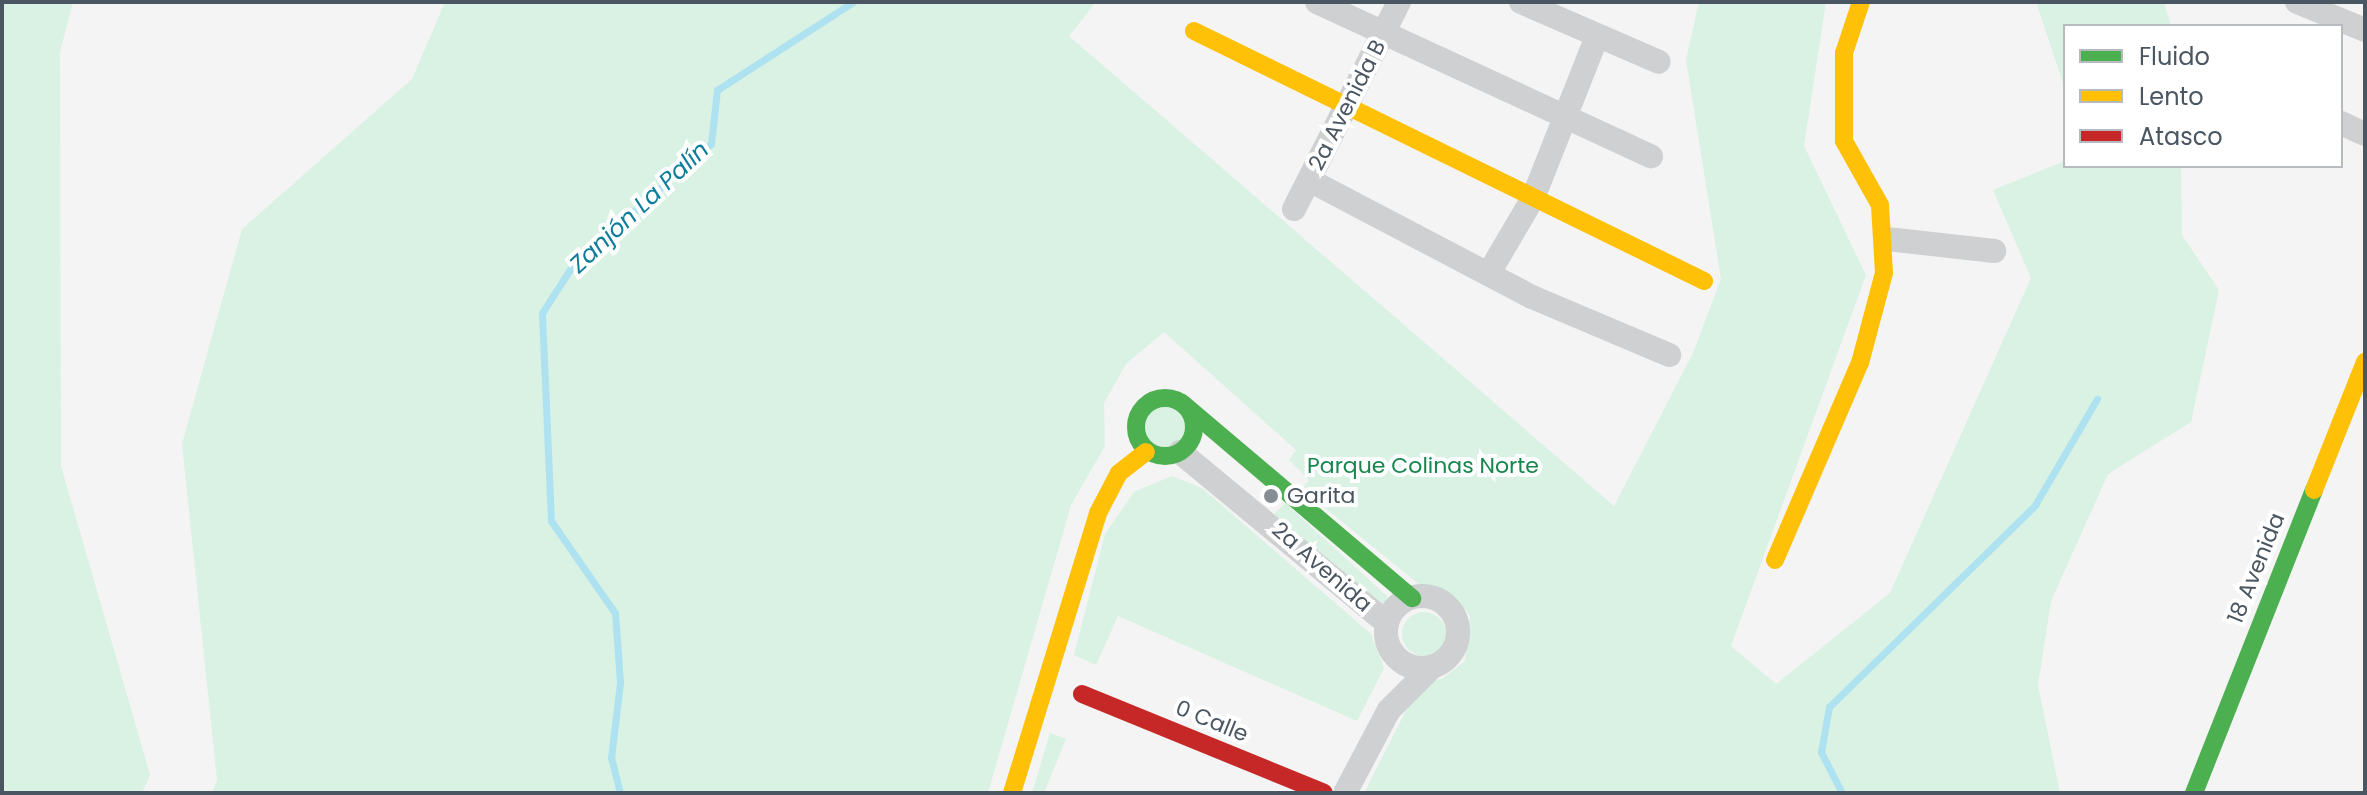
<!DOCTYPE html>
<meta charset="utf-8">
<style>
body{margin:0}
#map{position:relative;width:2367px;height:795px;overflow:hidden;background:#f4f4f4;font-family:Poppins,sans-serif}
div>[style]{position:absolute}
.green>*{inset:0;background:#d9f2e3}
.round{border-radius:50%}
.stream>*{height:7px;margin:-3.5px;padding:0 3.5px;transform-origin:3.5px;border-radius:3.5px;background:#aee2f0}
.street>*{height:24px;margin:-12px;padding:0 12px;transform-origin:12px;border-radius:12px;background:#ced0d2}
.street>.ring{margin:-12px;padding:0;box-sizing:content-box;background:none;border:24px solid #ced0d2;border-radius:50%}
.fast>*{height:18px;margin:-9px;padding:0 9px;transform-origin:9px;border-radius:9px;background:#4caf50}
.fast>.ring{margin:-9px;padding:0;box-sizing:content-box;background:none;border:18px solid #4caf50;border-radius:50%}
.slow>*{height:18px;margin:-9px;padding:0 9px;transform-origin:9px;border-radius:9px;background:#ffc107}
.jam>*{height:18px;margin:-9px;padding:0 9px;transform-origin:9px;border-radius:9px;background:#c62828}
.dots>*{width:22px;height:22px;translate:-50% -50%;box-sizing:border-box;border:4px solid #fff;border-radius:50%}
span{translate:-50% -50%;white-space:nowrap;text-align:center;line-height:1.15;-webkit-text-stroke:8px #fff;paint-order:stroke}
.street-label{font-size:22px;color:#4a5661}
.park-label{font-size:22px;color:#17864f}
.poi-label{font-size:22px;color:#4a5661}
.left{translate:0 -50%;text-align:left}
.water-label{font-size:24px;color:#0c7c9b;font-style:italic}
.frame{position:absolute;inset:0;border:4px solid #4a5661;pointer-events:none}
.legend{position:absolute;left:2063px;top:24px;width:280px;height:144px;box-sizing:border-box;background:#fff;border:2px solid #b7bbc0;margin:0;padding:10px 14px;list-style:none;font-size:24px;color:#4a5661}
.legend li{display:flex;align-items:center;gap:16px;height:40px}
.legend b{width:40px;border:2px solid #b7bbc0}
</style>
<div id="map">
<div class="green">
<div style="clip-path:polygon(2px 2px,73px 2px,60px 52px,61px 466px,150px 775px,142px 793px,2px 793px)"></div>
<div style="clip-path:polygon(445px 2px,1096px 2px,1069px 36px,1614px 506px,1693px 353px,1721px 279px,1686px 60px,1699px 2px,1826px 2px,1804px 146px,1866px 275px,1731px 646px,1776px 684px,1890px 593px,2031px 278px,1993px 190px,2065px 161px,2181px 166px,2182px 235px,2219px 290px,2191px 422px,2108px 474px,2051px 601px,2038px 685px,2060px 793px,1364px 793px,1421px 681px,1442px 679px,1465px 661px,1470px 616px,1454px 596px,1421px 586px,1302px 489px,1309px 480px,1289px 460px,1296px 450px,1164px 332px,1126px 364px,1104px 403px,1105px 446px,1071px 505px,988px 793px,212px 793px,217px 780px,182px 444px,242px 229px,412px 79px)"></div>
<div style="clip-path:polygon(2036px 2px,2164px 2px,2171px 26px,2065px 26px,2065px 89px)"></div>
<div class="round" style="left:1142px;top:407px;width:44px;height:44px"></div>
<div style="clip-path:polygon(1172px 476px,1202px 488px,1371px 634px,1384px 668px,1357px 721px,1118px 616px,1096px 665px,1074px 655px,1105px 534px,1134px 492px)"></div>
<div style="clip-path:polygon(1285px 503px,1388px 597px,1387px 601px,1381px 605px,1274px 514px)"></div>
<div class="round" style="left:1402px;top:612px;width:44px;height:44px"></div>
<div style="clip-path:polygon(1050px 733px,1066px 739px,1044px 793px,1032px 793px)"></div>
</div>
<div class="stream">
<div style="left:620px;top:793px;width:36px;rotate:-104deg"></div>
<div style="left:611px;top:758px;width:77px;rotate:-83.2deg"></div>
<div style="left:620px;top:682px;width:69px;rotate:-94.1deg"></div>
<div style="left:615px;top:613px;width:112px;rotate:-124.8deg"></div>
<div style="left:551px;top:521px;width:208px;rotate:-92.5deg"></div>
<div style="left:542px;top:313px;width:59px;rotate:-57.4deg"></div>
<div style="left:574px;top:263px;width:181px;rotate:-41deg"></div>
<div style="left:711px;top:144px;width:54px;rotate:-83.7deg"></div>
<div style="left:717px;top:90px;width:162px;rotate:-32.9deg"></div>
<div style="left:1842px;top:793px;width:46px;rotate:-117.1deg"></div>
<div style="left:1821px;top:752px;width:46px;rotate:-79.9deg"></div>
<div style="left:1829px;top:707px;width:289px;rotate:-44.4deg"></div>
<div style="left:2035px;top:505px;width:123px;rotate:-59.7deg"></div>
</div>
<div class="street">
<div style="left:1317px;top:2px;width:368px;rotate:24.8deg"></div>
<div style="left:1521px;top:2px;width:150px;rotate:23.5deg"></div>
<div style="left:2297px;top:2px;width:74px;rotate:22.4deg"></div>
<div style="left:2341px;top:123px;width:26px;rotate:25deg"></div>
<div style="left:1309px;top:180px;width:252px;rotate:27.7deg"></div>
<div style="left:1532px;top:297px;width:149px;rotate:22.9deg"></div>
<div style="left:1294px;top:209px;width:232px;rotate:-63.1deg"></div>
<div style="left:1887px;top:239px;width:108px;rotate:6.4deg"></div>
<div style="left:1489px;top:273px;width:87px;rotate:-59.6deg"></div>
<div style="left:1533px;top:198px;width:171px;rotate:-68.4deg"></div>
<div style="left:1180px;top:452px;width:268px;rotate:39.6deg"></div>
<div class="ring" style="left:1386px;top:596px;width:48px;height:48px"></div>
<div style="left:1345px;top:793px;width:94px;rotate:-62.1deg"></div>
<div style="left:1389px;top:710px;width:61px;rotate:-45deg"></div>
</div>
<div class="fast">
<div class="ring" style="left:1136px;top:398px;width:40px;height:40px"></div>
<div style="left:1182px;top:403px;width:302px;rotate:40.3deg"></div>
<div style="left:2194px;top:793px;width:326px;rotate:-68.4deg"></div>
</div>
<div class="slow">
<div style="left:1194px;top:31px;width:568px;rotate:26.11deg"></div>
<div style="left:2314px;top:490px;width:138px;rotate:-68.3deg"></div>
<div style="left:1775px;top:560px;width:215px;rotate:-66.7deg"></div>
<div style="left:1860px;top:363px;width:93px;rotate:-75.1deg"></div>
<div style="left:1884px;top:273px;width:68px;rotate:-93.4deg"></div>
<div style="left:1880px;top:205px;width:73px;rotate:-119.4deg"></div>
<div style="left:1844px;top:141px;width:88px;rotate:-90deg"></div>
<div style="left:1844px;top:53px;width:54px;rotate:-71.6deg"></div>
<div style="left:1012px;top:793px;width:293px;rotate:-72.9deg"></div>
<div style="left:1098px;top:513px;width:45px;rotate:-62.3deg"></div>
<div style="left:1119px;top:473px;width:34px;rotate:-38deg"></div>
</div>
<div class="jam">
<div style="left:1082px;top:694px;width:261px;rotate:22.2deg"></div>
</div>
<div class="dots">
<div style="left:1271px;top:496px;background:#868d94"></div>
</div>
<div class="street-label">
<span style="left:1347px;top:105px;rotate:-63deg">2a Avenida B</span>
<span style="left:1322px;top:567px;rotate:41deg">2a Avenida</span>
<span style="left:2256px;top:568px;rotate:-68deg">18 Avenida</span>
<span style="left:1212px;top:721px;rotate:22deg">0 Calle</span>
</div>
<div class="park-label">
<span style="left:1423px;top:466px">Parque Colinas Norte</span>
</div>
<div class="poi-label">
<span class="left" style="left:1287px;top:496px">Garita</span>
</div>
<div class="water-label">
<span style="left:639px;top:207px;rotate:-43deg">Zanjón La Palín</span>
</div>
<div class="frame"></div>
<ul class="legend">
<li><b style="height:10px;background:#4caf50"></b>Fluido</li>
<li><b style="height:10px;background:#ffc107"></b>Lento</li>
<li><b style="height:10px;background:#c62828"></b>Atasco</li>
</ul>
</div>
